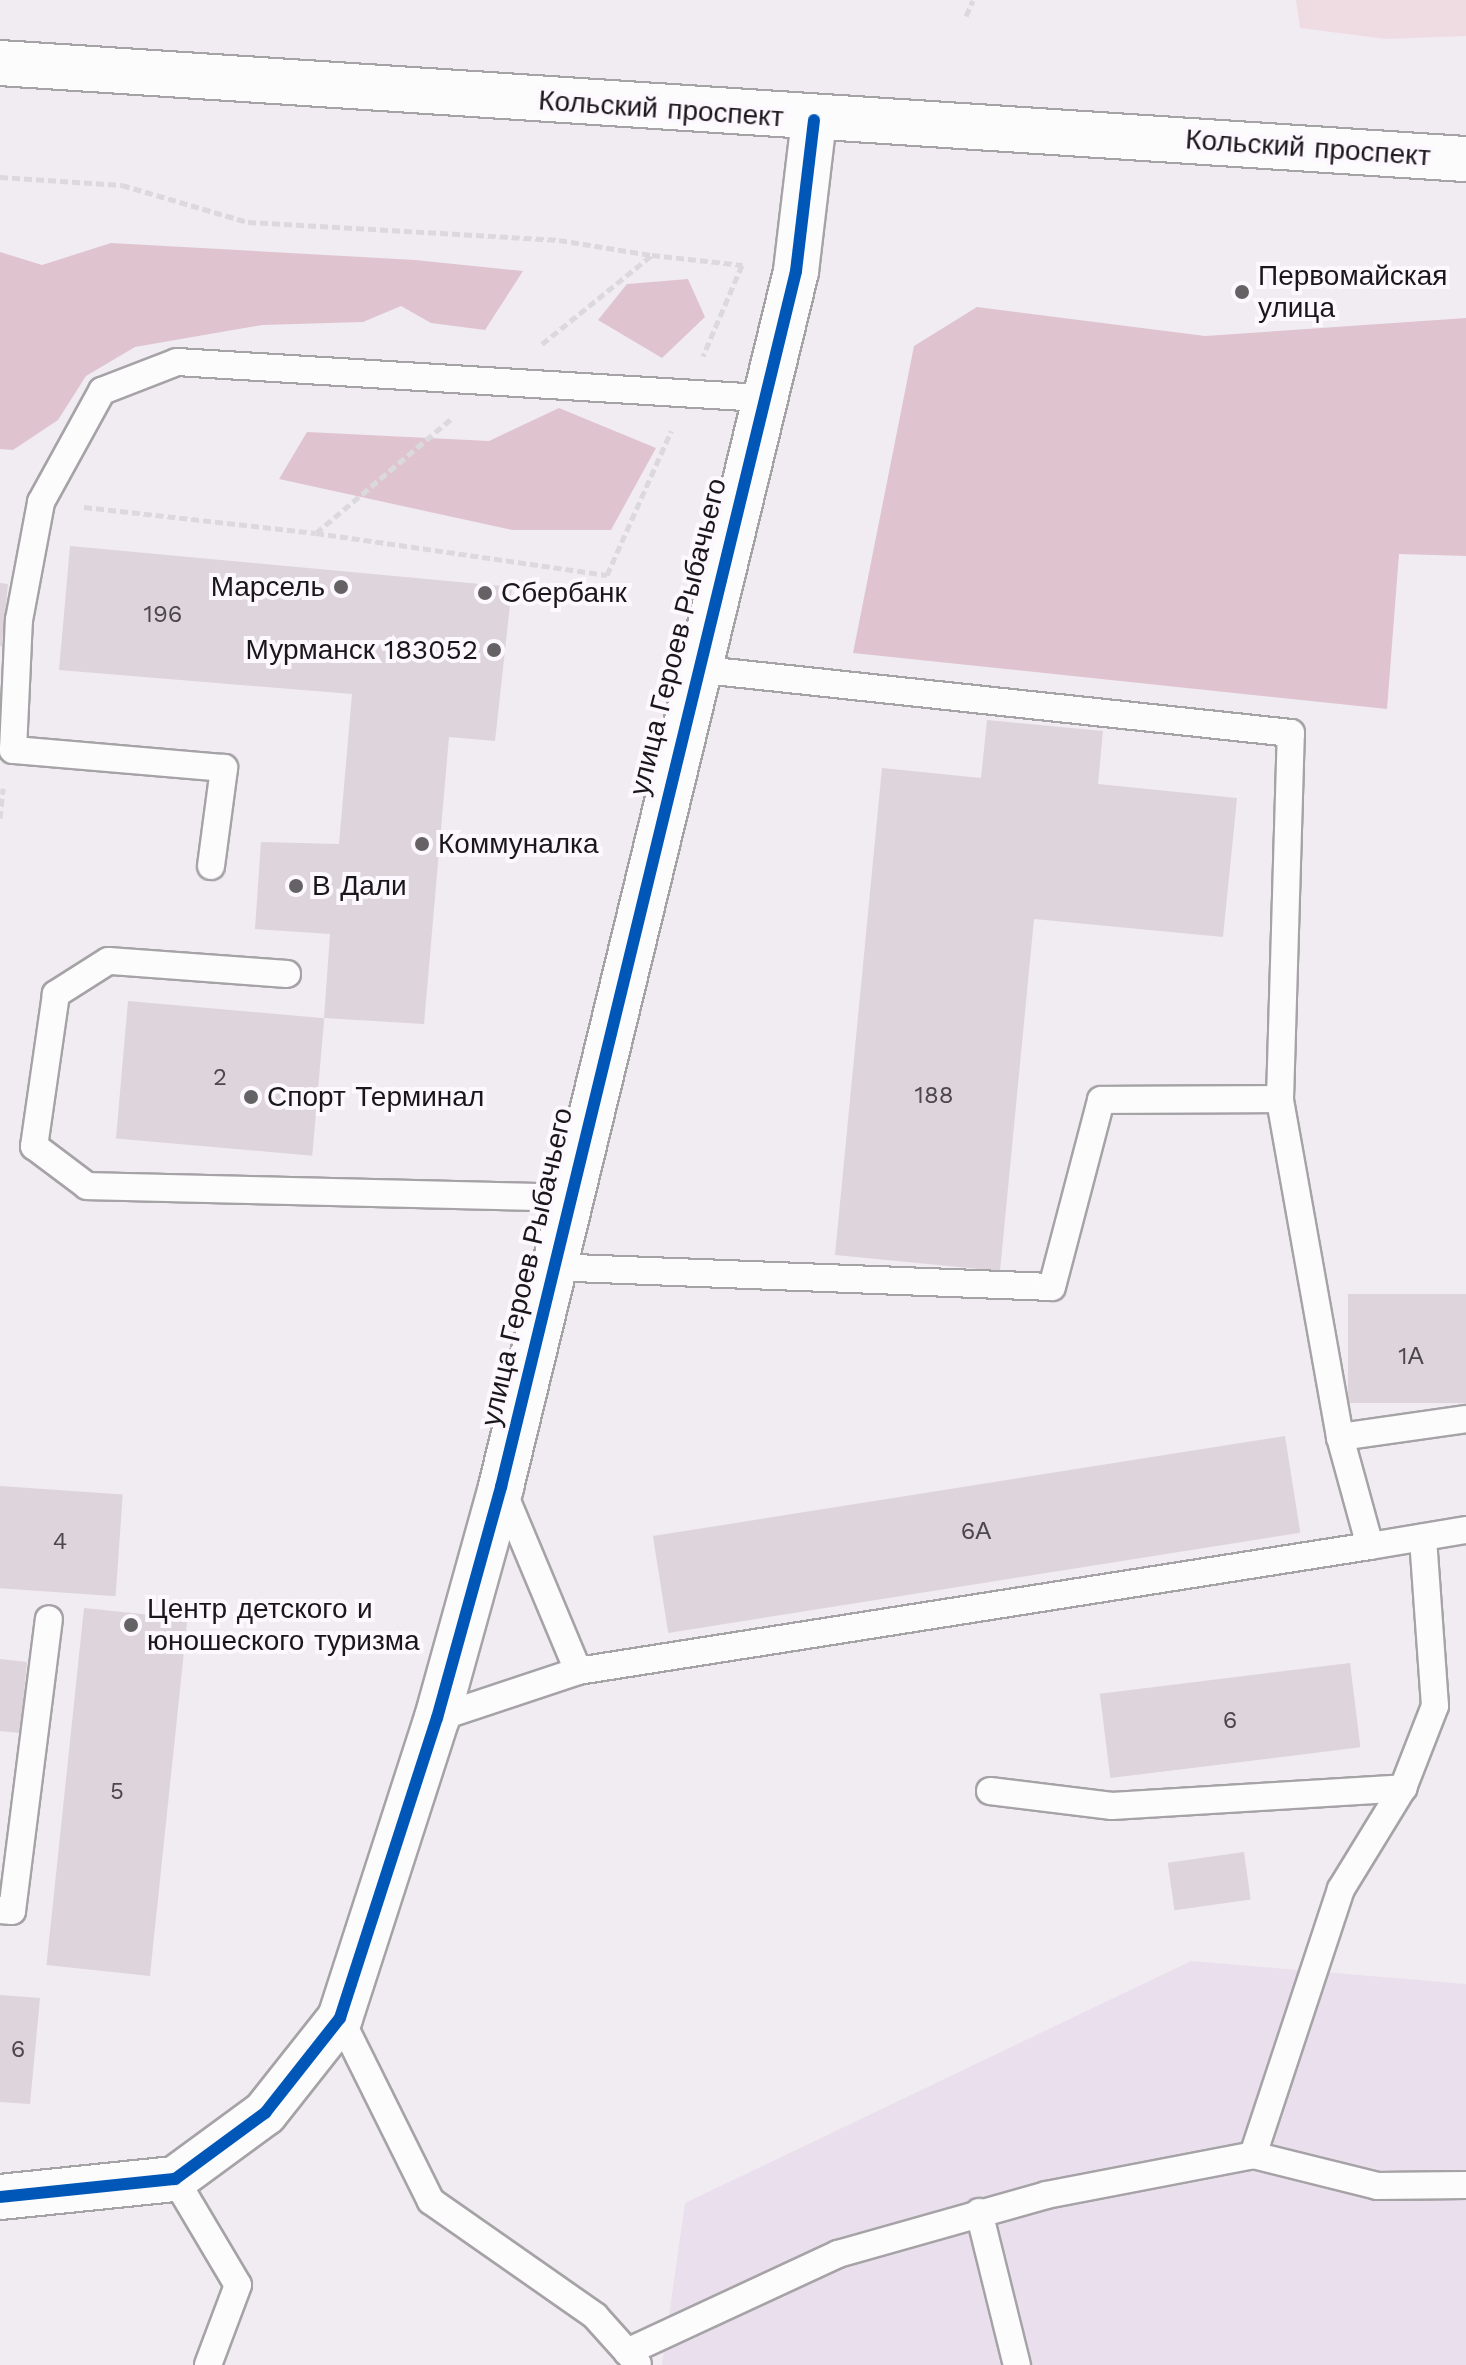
<!DOCTYPE html>
<meta charset="utf-8">
<style>
body{margin:0}
#map{position:relative;width:1466px;height:2365px;overflow:hidden;background:#f1ecf2;font-family:"Work Sans",sans-serif}
div>[style]{position:absolute}
.built>*{inset:0;background:#eae0ed}
.green>*{inset:0;background:#efdce3}
.forest>*{inset:0;background:#dfc4cf}
.building>*{inset:0;background:#ded4dc;transform-origin:0 0}
.path>*{height:5px;margin-top:-2.5px;transform-origin:0;background:repeating-linear-gradient(90deg,#dbd9dc 0 8px,transparent 0 12px)}
.roads{filter:drop-shadow(2px 0 #a6a3a7) drop-shadow(-2px 0 #a6a3a7) drop-shadow(0 2px #a6a3a7) drop-shadow(0 -2px #a6a3a7)}
.lane>*{height:26px;margin:-13px;padding:0 13px;transform-origin:13px;border-radius:13px;background:#fdfcfd}
.street>*{height:44px;margin:-22px;padding:0 22px;transform-origin:22px;border-radius:22px;background:#fdfcfd}
.primary>*{height:44px;margin:-22px;padding:0 22px;transform-origin:22px;border-radius:22px;background:#fdfcfd}
.cycleway>*{height:12px;margin:-6px;padding:0 6px;transform-origin:6px;border-radius:6px;background:#0057b8}
.dots>*{width:22px;height:22px;translate:-50% -50%;box-sizing:border-box;border:4px solid #fdf8ff;border-radius:50%}
span{translate:-50% -50%;white-space:nowrap;text-align:center;line-height:1.15;-webkit-text-stroke:8px #fdf8ff;paint-order:stroke}
.number-label{font-size:24px;color:#4c474c}
.number-label span{-webkit-text-stroke-width:0}
.street-label{font-size:28px;color:#1a171b}
.poi-label{font-size:28px;color:#1a171b}
.left{translate:0 -50%;text-align:left}
.right{translate:-100% -50%;text-align:right}
</style>
<div id="map">
<div class="built">
<div style="clip-path:polygon(1191px 1961px,1466px 1984px,1466px 2365px,662px 2365px,685px 2203px)"></div>
</div>
<div class="green">
<div style="clip-path:polygon(1296px 0,1466px 0,1466px 36px,1386px 39px,1300px 28px)"></div>
</div>
<div class="forest">
<div style="clip-path:polygon(111px 243px,415px 260px,523px 271px,485px 330px,431px 323px,401px 306px,363px 322px,262px 325px,135px 347px,86px 376px,58px 420px,13px 450px,0 449px,0 252px,42px 265px)"></div>
<div style="clip-path:polygon(688px 279px,705px 317px,662px 358px,598px 320px,627px 284px)"></div>
<div style="clip-path:polygon(977px 307px,1205px 336px,1466px 318px,1466px 556px,1399px 554px,1387px 709px,853px 653px,914px 346px)"></div>
<div style="clip-path:polygon(559px 408px,656px 448px,611px 530px,512px 530px,279px 479px,307px 432px,489px 441px)"></div>
</div>
<div class="building">
<div style="clip-path:polygon(70px 546px,512px 587px,495px 741px,449px 737px,424px 1024px,324px 1018px,330px 934px,255px 929px,261px 842px,339px 844px,352px 694px,59px 670px)"></div>
<div style="clip-path:polygon(0 583px,8px 584px,2px 646px,0 646px)"></div>
<div style="clip-path:polygon(987px 720px,1103px 731px,1098px 784px,1237px 798px,1223px 937px,1034px 919px,1000px 1271px,835px 1255px,882px 768px,981px 778px)"></div>
<div style="left:128px;top:1001px;width:197px;height:138px;rotate:5deg"></div>
<div style="left:1466px;top:1294px;width:109px;height:118px;rotate:90deg"></div>
<div style="left:1285px;top:1436px;width:98px;height:640px;rotate:81deg"></div>
<div style="left:0;top:1486px;width:123px;height:102px;rotate:4deg"></div>
<div style="left:84px;top:1608px;width:104px;height:359px;rotate:6deg"></div>
<div style="clip-path:polygon(0 1659px,27px 1662px,20px 1733px,0 1731px)"></div>
<div style="left:1350px;top:1663px;width:85px;height:252px;rotate:83deg"></div>
<div style="left:1244px;top:1852px;width:48px;height:77px;rotate:82deg"></div>
<div style="clip-path:polygon(0 1995px,40px 1998px,30px 2104px,0 2102px)"></div>
</div>
<div class="path">
<div style="left:966px;top:16px;width:17px;rotate:-66deg"></div>
<div style="left:0;top:177px;width:122px;rotate:3.8deg"></div>
<div style="left:122px;top:185px;width:131px;rotate:16.4deg"></div>
<div style="left:248px;top:222px;width:312px;rotate:3.3deg"></div>
<div style="left:559px;top:240px;width:93px;rotate:9.3deg"></div>
<div style="left:542px;top:344px;width:141px;rotate:-39deg"></div>
<div style="left:652px;top:255px;width:91px;rotate:6.3deg"></div>
<div style="left:742px;top:265px;width:99px;rotate:113.2deg"></div>
<div style="left:84px;top:507px;width:233px;rotate:6.4deg"></div>
<div style="left:316px;top:533px;width:177px;rotate:-40.2deg"></div>
<div style="left:316px;top:533px;width:294px;rotate:8.2deg"></div>
<div style="left:607px;top:575px;width:158px;rotate:-66deg"></div>
<div style="left:0;top:818px;width:30px;rotate:-84deg"></div>
</div>
<div class="roads">
<div class="lane">
<div style="left:211px;top:866px;width:99px;rotate:-82.4deg"></div>
<div style="left:224px;top:768px;width:212px;rotate:-175.1deg"></div>
<div style="left:13px;top:750px;width:130px;rotate:-87.4deg"></div>
<div style="left:19px;top:620px;width:120px;rotate:-79.4deg"></div>
<div style="left:41px;top:502px;width:127px;rotate:-61.2deg"></div>
<div style="left:102px;top:391px;width:80px;rotate:-21.1deg"></div>
<div style="left:177px;top:362px;width:585px;rotate:3.53deg"></div>
<div style="left:287px;top:974px;width:179px;rotate:-175.8deg"></div>
<div style="left:108px;top:961px;width:62px;rotate:147.6deg"></div>
<div style="left:56px;top:994px;width:154px;rotate:98.2deg"></div>
<div style="left:34px;top:1146px;width:66px;rotate:37deg"></div>
<div style="left:87px;top:1186px;width:479px;rotate:1.4deg"></div>
<div style="left:549px;top:1267px;width:503px;rotate:2.28deg"></div>
<div style="left:1052px;top:1287px;width:193px;rotate:-75.3deg"></div>
<div style="left:1101px;top:1100px;width:179px;rotate:-0.3deg"></div>
<div style="left:1340px;top:1437px;width:127px;rotate:-8.1deg"></div>
<div style="left:502px;top:1489px;width:197px;rotate:67.3deg"></div>
<div style="left:578px;top:1671px;width:802px;rotate:-8.97deg"></div>
<div style="left:1370px;top:1546px;width:113px;rotate:-105.4deg"></div>
<div style="left:1340px;top:1437px;width:343px;rotate:-100.1deg"></div>
<div style="left:1280px;top:1099px;width:366px;rotate:-88.3deg"></div>
<div style="left:1291px;top:733px;width:599px;rotate:-173.87deg"></div>
<div style="left:1370px;top:1546px;width:97px;rotate:-9.5deg"></div>
<div style="left:437px;top:1718px;width:149px;rotate:-18.4deg"></div>
<div style="left:990px;top:1791px;width:123px;rotate:7deg"></div>
<div style="left:1112px;top:1806px;width:292px;rotate:-3.5deg"></div>
<div style="left:1403px;top:1788px;width:88px;rotate:-68.7deg"></div>
<div style="left:1435px;top:1706px;width:169px;rotate:-94.1deg"></div>
<div style="left:0;top:1910px;width:12px;rotate:5deg"></div>
<div style="left:12px;top:1911px;width:294px;rotate:-82.8deg"></div>
<div style="left:340px;top:2018px;width:204px;rotate:63.6deg"></div>
<div style="left:431px;top:2201px;width:200px;rotate:35deg"></div>
<div style="left:595px;top:2316px;width:64px;rotate:48.1deg"></div>
<div style="left:1253px;top:2155px;width:128px;rotate:14deg"></div>
<div style="left:1377px;top:2186px;width:89px;rotate:-0.6deg"></div>
<div style="left:175px;top:2179px;width:123px;rotate:59.3deg"></div>
<div style="left:238px;top:2285px;width:85px;rotate:110.6deg"></div>
<div style="left:979px;top:2212px;width:158px;rotate:76.1deg"></div>
<div style="left:627px;top:2352px;width:233px;rotate:-24.9deg"></div>
<div style="left:838px;top:2254px;width:216px;rotate:-15.8deg"></div>
<div style="left:1046px;top:2195px;width:211px;rotate:-10.9deg"></div>
<div style="left:1253px;top:2155px;width:280px;rotate:-71.7deg"></div>
<div style="left:1341px;top:1889px;width:119px;rotate:-58.5deg"></div>
</div>
<div class="street">
<div style="left:0;top:2197px;width:176px;rotate:-5.9deg"></div>
<div style="left:175px;top:2179px;width:112px;rotate:-36.3deg"></div>
<div style="left:265px;top:2113px;width:121px;rotate:-51.7deg"></div>
<div style="left:340px;top:2018px;width:315px;rotate:-72.1deg"></div>
<div style="left:437px;top:1718px;width:240px;rotate:-74.5deg"></div>
<div style="left:501px;top:1487px;width:1251px;rotate:-76.36deg"></div>
<div style="left:796px;top:271px;width:152px;rotate:-83.2deg"></div>
</div>
<div class="primary">
<div style="left:0;top:63px;width:1469px;rotate:3.75deg"></div>
</div>
</div>
<div class="cycleway">
<div style="left:0;top:2197px;width:176px;rotate:-5.9deg"></div>
<div style="left:175px;top:2179px;width:112px;rotate:-36.3deg"></div>
<div style="left:265px;top:2113px;width:121px;rotate:-51.7deg"></div>
<div style="left:340px;top:2018px;width:315px;rotate:-72.1deg"></div>
<div style="left:437px;top:1718px;width:240px;rotate:-74.5deg"></div>
<div style="left:501px;top:1487px;width:1251px;rotate:-76.36deg"></div>
<div style="left:796px;top:271px;width:152px;rotate:-83.2deg"></div>
</div>
<div class="dots">
<div style="left:1242px;top:292px;background:#656266"></div>
<div style="left:341px;top:587px;background:#656266"></div>
<div style="left:485px;top:593px;background:#656266"></div>
<div style="left:494px;top:650px;background:#656266"></div>
<div style="left:422px;top:844px;background:#656266"></div>
<div style="left:296px;top:886px;background:#656266"></div>
<div style="left:251px;top:1097px;background:#656266"></div>
<div style="left:131px;top:1625px;background:#656266"></div>
</div>
<div class="number-label">
<span style="left:163px;top:615px">196</span>
<span style="left:220px;top:1078px">2</span>
<span style="left:934px;top:1096px">188</span>
<span style="left:1411px;top:1357px">1А</span>
<span style="left:976px;top:1532px">6А</span>
<span style="left:60px;top:1542px">4</span>
<span style="left:1230px;top:1721px">6</span>
<span style="left:117px;top:1792px">5</span>
<span style="left:18px;top:2050px">6</span>
</div>
<div class="street-label">
<span style="left:661px;top:109px;rotate:4deg">Кольский проспект</span>
<span style="left:1308px;top:148px;rotate:4deg">Кольский проспект</span>
<span style="left:678px;top:637px;rotate:-76deg">улица Героев Рыбачьего</span>
<span style="left:527px;top:1267px;rotate:-77deg">улица Героев Рыбачьего</span>
</div>
<div class="poi-label">
<span class="left" style="left:1258px;top:292px">Первомайская<br>улица</span>
<span class="right" style="left:325px;top:587px">Марсель</span>
<span class="left" style="left:501px;top:593px">Сбербанк</span>
<span class="right" style="left:478px;top:650px">Мурманск 183052</span>
<span class="left" style="left:438px;top:844px">Коммуналка</span>
<span class="left" style="left:312px;top:886px">В Дали</span>
<span class="left" style="left:267px;top:1097px">Спорт Терминал</span>
<span class="left" style="left:147px;top:1625px">Центр детского и<br>юношеского туризма</span>
</div>
</div>
